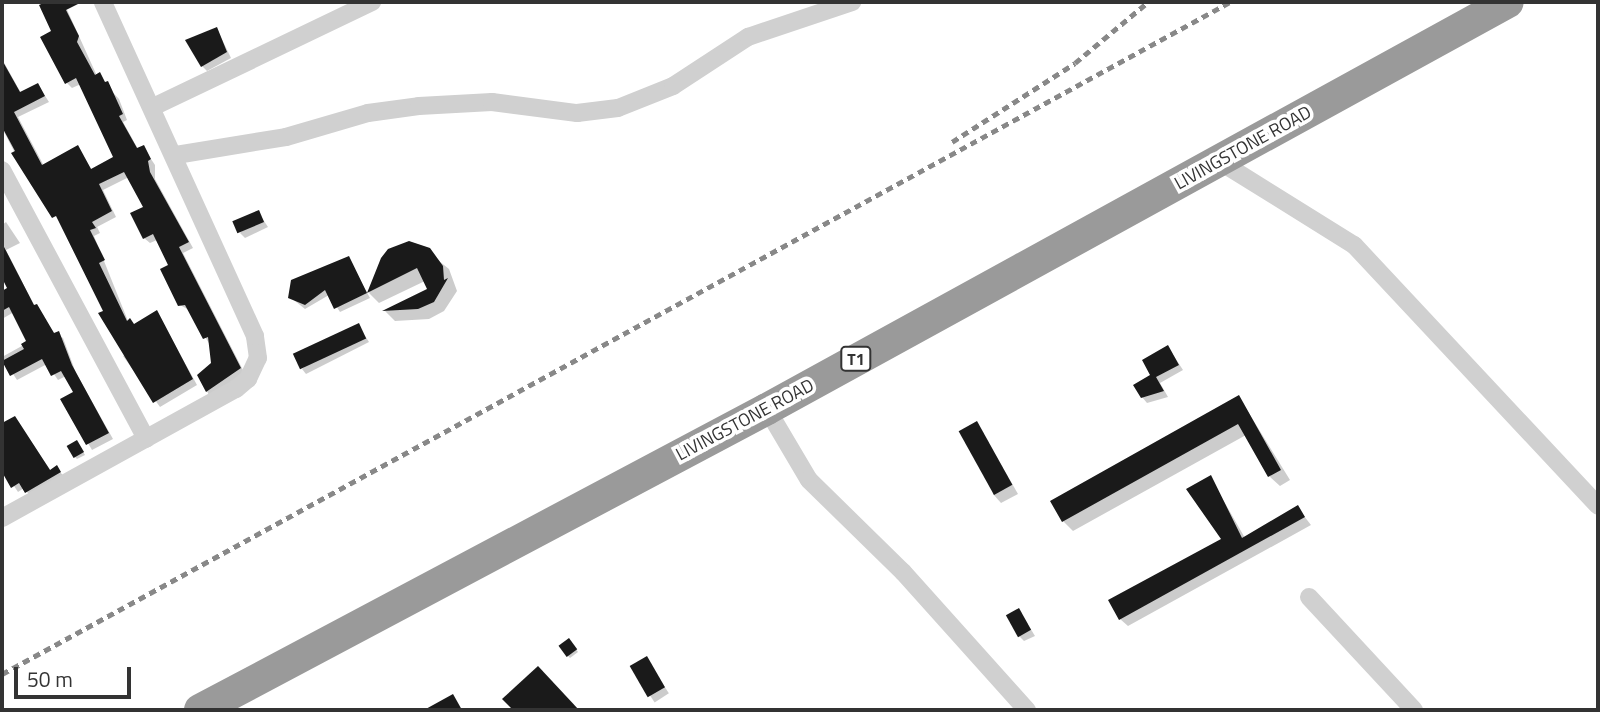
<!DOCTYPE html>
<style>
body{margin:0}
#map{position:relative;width:1600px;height:712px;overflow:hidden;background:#fff;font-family:"Titillium Web",sans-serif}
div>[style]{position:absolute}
.shadow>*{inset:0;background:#0003;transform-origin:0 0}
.building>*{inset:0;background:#1a1a1a;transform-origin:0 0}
.street>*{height:18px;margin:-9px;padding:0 9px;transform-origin:9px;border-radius:9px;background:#d0d0d0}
.highway>*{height:32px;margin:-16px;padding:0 16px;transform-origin:16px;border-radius:16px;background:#9a9a9a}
.rail>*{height:4.5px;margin-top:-2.25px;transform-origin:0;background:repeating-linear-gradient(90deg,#888 0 7px,transparent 0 12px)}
span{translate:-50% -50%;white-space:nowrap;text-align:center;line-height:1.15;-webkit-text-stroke:7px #fff;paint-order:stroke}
.shield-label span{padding:2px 5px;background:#fff;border:2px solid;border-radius:5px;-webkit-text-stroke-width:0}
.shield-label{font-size:16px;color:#333;font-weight:700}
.street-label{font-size:18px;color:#333}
.frame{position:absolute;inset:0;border:4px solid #333;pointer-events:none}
.scale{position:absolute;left:14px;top:667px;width:117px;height:32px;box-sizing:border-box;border:4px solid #333;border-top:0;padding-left:9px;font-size:21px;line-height:24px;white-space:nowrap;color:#333;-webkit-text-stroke:5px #fff;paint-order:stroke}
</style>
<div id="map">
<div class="shadow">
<div style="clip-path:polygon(50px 2px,64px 3px,97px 76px,119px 99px,127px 120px,123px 122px,138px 149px,143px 147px,155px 165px,155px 179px,193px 248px,183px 253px,245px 374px,210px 397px,199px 376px,213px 363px,210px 345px,189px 310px,180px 305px,170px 265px,157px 240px,150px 243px,144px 238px,146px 208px,129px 177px,103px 190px,116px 217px,97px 227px,100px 233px,94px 236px,128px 321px,135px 325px,157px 312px,197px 385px,160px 407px,123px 356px,127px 354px,61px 221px,32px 186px,2px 128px,2px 59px,21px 93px,38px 85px,49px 102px,18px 117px,44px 166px,78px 148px,92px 170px,116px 158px,81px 84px,72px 88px,67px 83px,54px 32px,41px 6px)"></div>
<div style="clip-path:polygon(217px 29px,231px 58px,207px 71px,202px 66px)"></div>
<div style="clip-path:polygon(258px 212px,268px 227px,245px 238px,240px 233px)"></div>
<div style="clip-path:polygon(6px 222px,20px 243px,6px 250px,35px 307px,55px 334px,63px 338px,76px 373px,113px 439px,92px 450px,63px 400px,75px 393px,66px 376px,58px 380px,47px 364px,17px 380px,2px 357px,29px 342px,14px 312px,2px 319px,2px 294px,10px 289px,2px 275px,2px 225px)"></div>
<div style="clip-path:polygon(419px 245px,449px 269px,457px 291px,444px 311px,429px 319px,395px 321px,385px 311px,430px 289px,425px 281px,379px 303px,369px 293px,389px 251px)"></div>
<div style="clip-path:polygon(348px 258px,370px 298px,340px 312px,329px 295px,305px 309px,290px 297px)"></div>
<div style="clip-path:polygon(358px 325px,369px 342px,306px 374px,302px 369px)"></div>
<div style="clip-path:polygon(1168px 347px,1183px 370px,1160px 383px,1168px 397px,1147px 403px,1142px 397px)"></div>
<div style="clip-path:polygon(1239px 397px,1290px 480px,1280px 486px,1269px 476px,1246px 435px,1073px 531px,1063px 521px)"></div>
<div style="clip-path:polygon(15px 418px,51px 471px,57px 468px,65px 478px,31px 497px,24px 488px,18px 492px,2px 468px,2px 425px)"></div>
<div style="clip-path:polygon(977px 423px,1018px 494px,1001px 503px,993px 494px)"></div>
<div style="clip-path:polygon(79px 444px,85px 455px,77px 459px,75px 457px)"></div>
<div style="clip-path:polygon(1210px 477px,1245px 538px,1297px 507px,1311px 525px,1128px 626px,1120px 619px,1224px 540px)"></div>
<div style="clip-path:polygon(1019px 610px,1035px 636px,1024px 641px,1019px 636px)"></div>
<div style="clip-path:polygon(571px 642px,578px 652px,570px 658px,568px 656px)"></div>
<div style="left:646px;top:658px;width:42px;height:17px;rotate:57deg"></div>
</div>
<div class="building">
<div style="clip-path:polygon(46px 2px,82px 2px,66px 10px,79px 36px,77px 42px,95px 75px,100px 72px,105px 82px,108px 81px,123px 114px,119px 116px,137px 148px,144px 145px,151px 159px,148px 161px,150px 172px,189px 242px,179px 247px,241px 368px,206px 392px,197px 375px,211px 363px,208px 337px,203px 339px,185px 305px,178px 306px,160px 269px,168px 265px,153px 234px,143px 239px,130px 213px,143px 207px,124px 172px,99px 184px,112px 211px,92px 222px,96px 228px,90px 230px,105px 260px,99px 263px,127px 321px,130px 318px,134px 324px,157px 310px,193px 379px,153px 403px,98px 313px,103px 311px,56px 216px,52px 218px,11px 153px,15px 151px,2px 127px,2px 60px,20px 92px,38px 83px,45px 96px,14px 112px,42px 165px,78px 145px,91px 169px,113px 157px,76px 78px,65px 84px,40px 37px,51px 31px,39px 5px)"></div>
<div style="clip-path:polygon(217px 27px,227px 52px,201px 67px,185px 40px)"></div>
<div style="left:259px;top:210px;width:13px;height:29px;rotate:67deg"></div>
<div style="clip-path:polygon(409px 241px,430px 248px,443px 266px,444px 280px,448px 278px,434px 302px,418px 309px,382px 311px,427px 289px,417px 268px,367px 293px,381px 258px,388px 249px)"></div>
<div style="clip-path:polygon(2px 243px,34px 305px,37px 304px,54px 333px,59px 331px,72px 365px,109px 433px,86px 445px,60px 399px,73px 392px,61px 371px,51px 376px,42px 359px,10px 376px,2px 361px,24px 349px,21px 344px,26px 341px,9px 307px,2px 311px,2px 291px,7px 288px,2px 278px)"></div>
<div style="clip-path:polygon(349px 256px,367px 293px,334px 309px,325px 290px,305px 305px,288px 298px,291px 280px)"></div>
<div style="left:359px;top:323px;width:17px;height:73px;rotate:65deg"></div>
<div style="clip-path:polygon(1168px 345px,1179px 365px,1156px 377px,1164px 391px,1141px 398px,1133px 385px,1150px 375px,1142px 360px)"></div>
<div style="clip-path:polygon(1239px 395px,1281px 470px,1268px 477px,1238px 424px,1062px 522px,1050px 501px)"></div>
<div style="clip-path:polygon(15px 416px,50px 470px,57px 465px,61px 472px,25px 493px,19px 483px,11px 488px,2px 472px,2px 423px)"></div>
<div style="left:977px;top:421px;width:73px;height:21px;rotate:61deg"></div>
<div style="left:77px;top:440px;width:14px;height:12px;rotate:60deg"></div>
<div style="clip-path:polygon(1211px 475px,1242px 538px,1298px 505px,1305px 517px,1119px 620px,1108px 600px,1221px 539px,1186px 489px)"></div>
<div style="left:1019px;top:608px;width:25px;height:15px;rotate:61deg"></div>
<div style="left:569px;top:638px;width:14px;height:13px;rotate:54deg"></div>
<div style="left:647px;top:656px;width:36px;height:20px;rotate:60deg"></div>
<div style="clip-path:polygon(538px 666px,579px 710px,513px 710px,502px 699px)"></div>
<div style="clip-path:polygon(453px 694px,462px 710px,424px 710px)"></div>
</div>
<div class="street">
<div style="left:153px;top:107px;width:243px;rotate:-25.6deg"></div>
<div style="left:176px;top:155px;width:111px;rotate:-9.3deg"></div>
<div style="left:286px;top:137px;width:85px;rotate:-16.3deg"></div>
<div style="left:368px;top:113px;width:51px;rotate:-7.8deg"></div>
<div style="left:419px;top:106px;width:73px;rotate:-3.1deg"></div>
<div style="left:492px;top:102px;width:86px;rotate:7.4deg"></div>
<div style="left:577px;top:113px;width:41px;rotate:-7deg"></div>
<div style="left:618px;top:108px;width:59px;rotate:-21.8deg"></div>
<div style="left:673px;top:86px;width:90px;rotate:-33.2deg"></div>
<div style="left:748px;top:37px;width:110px;rotate:-18.6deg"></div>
<div style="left:1219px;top:161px;width:159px;rotate:31.9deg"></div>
<div style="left:1354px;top:245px;width:357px;rotate:46.9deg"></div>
<div style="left:2px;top:170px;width:305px;rotate:61.8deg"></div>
<div style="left:767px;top:409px;width:82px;rotate:59.4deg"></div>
<div style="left:809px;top:480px;width:132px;rotate:44.4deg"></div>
<div style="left:903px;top:572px;width:186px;rotate:48.1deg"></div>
<div style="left:2px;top:518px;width:267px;rotate:-28.9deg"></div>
<div style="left:236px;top:389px;width:16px;rotate:-40deg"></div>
<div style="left:248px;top:379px;width:23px;rotate:-65deg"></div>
<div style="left:258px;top:358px;width:22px;rotate:-98deg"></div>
<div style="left:255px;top:336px;width:367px;rotate:-114.5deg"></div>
<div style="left:1309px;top:597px;width:154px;rotate:47.1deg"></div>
</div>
<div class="highway">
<div style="left:200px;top:710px;width:642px;rotate:-27.96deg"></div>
<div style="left:767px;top:409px;width:845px;rotate:-28.78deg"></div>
</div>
<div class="rail">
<div style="left:952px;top:142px;width:146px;rotate:-32.7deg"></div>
<div style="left:1075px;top:63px;width:95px;rotate:-39.9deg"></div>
<div style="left:2px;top:674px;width:1400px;rotate:-28.69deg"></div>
</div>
<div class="shield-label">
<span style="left:856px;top:359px">T1</span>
</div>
<div class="street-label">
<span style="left:1243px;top:148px;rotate:-29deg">LIVINGSTONE ROAD</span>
<span style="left:745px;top:420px;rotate:-28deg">LIVINGSTONE ROAD</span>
</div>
<div class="frame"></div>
<div class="scale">50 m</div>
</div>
